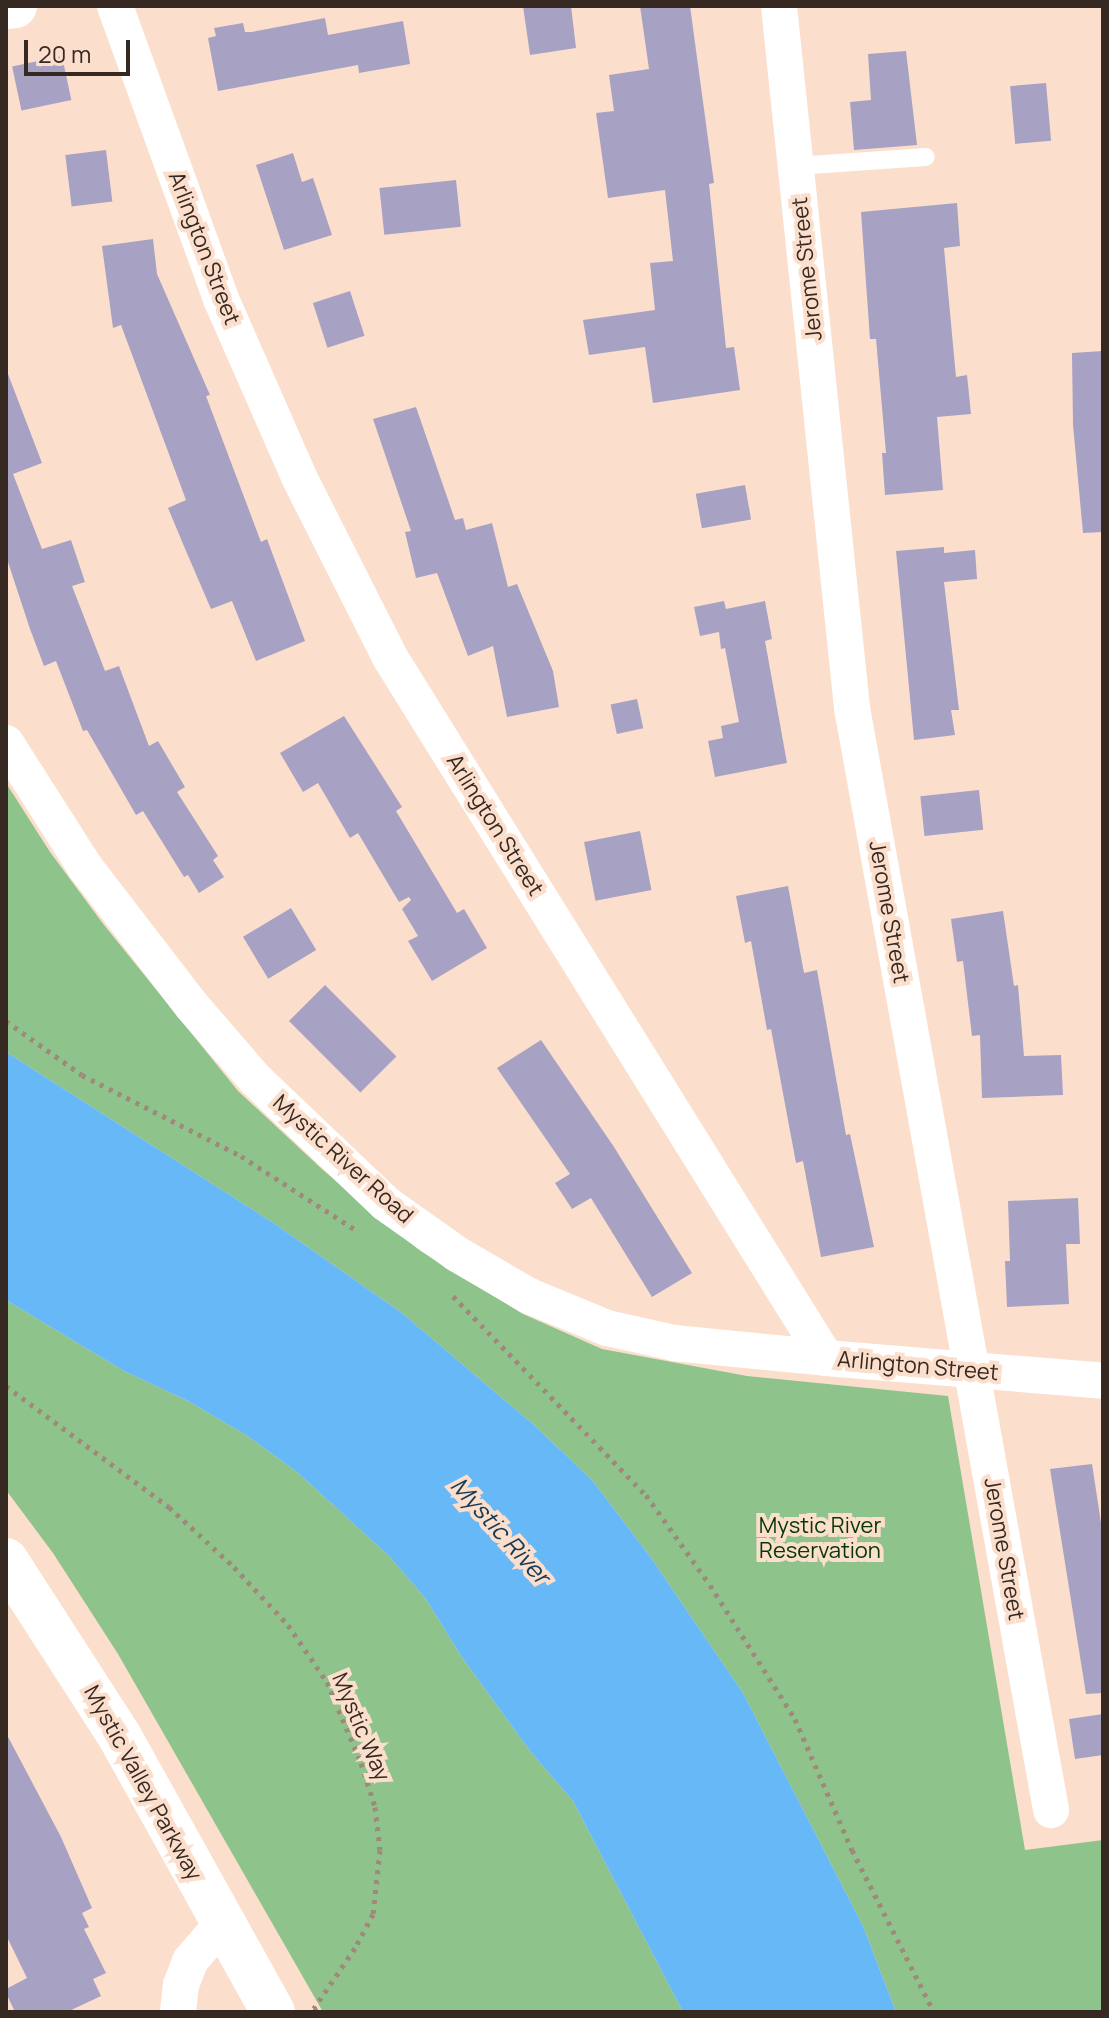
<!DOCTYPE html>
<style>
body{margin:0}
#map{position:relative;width:1109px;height:2018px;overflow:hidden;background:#fbdfcc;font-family:Manrope,sans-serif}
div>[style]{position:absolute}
.green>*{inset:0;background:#8ec38c}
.water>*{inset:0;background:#67b8f7}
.building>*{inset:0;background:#a7a1c3;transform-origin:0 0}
.path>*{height:5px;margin-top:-2.5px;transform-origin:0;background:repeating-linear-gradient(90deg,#9e897b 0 4px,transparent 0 10px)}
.service>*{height:18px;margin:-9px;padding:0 9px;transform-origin:9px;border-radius:9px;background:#fff}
.minor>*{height:36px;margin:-18px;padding:0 18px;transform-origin:18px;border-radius:18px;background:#fff}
.tertiary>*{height:44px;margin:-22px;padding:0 22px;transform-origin:22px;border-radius:22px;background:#fff}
.secondary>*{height:44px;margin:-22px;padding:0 22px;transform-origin:22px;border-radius:22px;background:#fff}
span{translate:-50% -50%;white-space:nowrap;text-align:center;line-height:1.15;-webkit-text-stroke:8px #fbdfcc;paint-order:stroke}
.street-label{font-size:22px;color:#362921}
.park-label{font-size:22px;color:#043707}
.water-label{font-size:24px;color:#183a54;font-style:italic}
.frame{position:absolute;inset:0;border:8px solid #362921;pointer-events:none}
.scale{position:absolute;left:24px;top:40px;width:106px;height:36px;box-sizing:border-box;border:4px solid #362921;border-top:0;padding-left:10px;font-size:24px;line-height:28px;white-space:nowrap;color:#362921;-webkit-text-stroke:6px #fbdfcc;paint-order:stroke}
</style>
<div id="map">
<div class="green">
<div style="clip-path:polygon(6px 783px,50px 852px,104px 925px,238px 1091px,323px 1170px,419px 1250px,523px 1314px,602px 1349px,747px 1376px,948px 1396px,1025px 1850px,1103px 1840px,1103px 2012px,896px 2012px,863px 1926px,743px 1693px,649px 1555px,592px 1480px,534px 1425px,402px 1313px,275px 1224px,6px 1052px)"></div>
<div style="clip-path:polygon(6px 1300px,124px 1371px,188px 1401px,246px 1435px,297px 1472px,389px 1556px,426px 1599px,461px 1656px,530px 1751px,573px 1801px,683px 2012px,323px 2012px,118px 1654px,53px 1553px,6px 1490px)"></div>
</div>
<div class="water">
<div style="clip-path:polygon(6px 1052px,275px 1224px,402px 1313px,534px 1425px,592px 1480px,649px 1555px,743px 1693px,863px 1926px,896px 2012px,683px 2012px,573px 1801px,530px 1751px,461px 1656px,426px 1599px,389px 1556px,297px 1472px,246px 1435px,188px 1401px,124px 1371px,6px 1300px)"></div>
</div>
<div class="building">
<div style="clip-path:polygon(523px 6px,571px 6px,576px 48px,530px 55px)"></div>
<div style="clip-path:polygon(640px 6px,690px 6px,714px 183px,709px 184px,726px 348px,734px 347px,740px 390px,653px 403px,645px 347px,589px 355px,583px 320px,655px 310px,650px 263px,673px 261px,665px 190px,608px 198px,596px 113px,614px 111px,609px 75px,649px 69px)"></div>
<div style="clip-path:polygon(325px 18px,328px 35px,403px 21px,410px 64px,359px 73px,358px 65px,218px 91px,208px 38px,216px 36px,214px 28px,243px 23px,245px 32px,252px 32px)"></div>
<div style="clip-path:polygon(906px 51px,917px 145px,854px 150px,850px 102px,871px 100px,868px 54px)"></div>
<div style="left:62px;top:56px;width:45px;height:51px;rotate:78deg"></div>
<div style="left:1046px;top:83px;width:58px;height:36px;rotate:85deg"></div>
<div style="left:106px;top:150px;width:52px;height:41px;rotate:83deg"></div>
<div style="clip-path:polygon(293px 153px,302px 182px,313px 178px,332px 235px,284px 250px,256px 165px)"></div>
<div style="left:456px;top:180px;width:47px;height:77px;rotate:84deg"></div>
<div style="clip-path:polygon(957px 203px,960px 246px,944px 248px,956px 377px,967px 375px,971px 414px,937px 417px,943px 490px,885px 495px,882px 453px,886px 453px,876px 339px,870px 339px,861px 212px)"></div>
<div style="clip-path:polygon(153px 239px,157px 274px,210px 395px,206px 396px,261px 542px,267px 539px,305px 641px,256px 661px,232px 601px,211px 609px,186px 551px,168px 508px,186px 500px,121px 325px,113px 328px,102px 246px)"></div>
<div style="left:350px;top:291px;width:47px;height:39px;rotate:72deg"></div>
<div style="clip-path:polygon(1103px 351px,1103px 532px,1083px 533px,1073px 425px,1072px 353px)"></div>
<div style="clip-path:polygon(8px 374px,42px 463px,13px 474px,42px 549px,71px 540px,85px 582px,72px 586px,105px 671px,119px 666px,149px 746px,158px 741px,185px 787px,177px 792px,218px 856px,213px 860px,224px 877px,199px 893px,188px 875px,184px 877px,143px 811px,136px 815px,87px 730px,83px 731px,56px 661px,44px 666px,30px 629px,6px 556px)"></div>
<div style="clip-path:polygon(416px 407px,455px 520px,463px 518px,466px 530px,492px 523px,508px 587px,517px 584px,553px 671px,559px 707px,507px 717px,493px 646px,468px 656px,437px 573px,416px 578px,405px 532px,411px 531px,373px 419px)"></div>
<div style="left:745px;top:485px;width:35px;height:50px;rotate:80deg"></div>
<div style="clip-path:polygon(944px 547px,944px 553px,975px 550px,977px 579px,944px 582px,959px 710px,951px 710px,955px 735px,914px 740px,896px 551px)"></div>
<div style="clip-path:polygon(724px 601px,726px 609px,765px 601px,772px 639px,765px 641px,787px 763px,715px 777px,708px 741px,723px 738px,721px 726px,739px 722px,725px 648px,721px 649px,719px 632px,700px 636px,694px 607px)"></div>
<div style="left:637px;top:699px;width:30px;height:27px;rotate:78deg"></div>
<div style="clip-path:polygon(344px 716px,402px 807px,396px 811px,457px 913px,464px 909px,487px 948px,432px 981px,408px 941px,418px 936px,402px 909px,411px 900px,409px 897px,399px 902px,358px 833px,350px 838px,318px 783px,303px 792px,280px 753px)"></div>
<div style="left:979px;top:790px;width:40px;height:59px;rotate:84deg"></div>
<div style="left:640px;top:831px;width:60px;height:57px;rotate:79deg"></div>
<div style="clip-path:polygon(788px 886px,804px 973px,817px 970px,846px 1135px,850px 1134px,874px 1247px,821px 1257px,803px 1161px,796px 1163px,771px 1029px,767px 1030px,751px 941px,745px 943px,736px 896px)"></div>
<div style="left:291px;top:908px;width:49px;height:56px;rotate:59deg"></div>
<div style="clip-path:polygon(1003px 911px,1014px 986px,1018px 985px,1024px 1056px,1061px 1055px,1063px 1095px,982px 1098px,980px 1035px,972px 1036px,963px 961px,957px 962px,951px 919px)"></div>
<div style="left:325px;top:985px;width:101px;height:51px;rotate:45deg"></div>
<div style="clip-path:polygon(541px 1040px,614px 1147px,692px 1273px,652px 1297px,591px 1198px,572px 1209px,555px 1183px,570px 1174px,497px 1068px)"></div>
<div style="clip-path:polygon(1078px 1198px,1080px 1244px,1066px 1244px,1069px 1304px,1007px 1307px,1005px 1261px,1010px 1261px,1008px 1201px)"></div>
<div style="clip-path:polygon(1092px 1464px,1103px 1536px,1103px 1693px,1086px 1694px,1050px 1469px)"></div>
<div style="clip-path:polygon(1103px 1714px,1103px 1755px,1075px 1759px,1069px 1719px)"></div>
<div style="clip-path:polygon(6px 1733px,61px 1837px,92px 1908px,82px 1913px,89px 1927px,84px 1929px,106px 1973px,93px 1979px,101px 1996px,67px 2012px,15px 2012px,6px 1993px,6px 1989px,27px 1978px,6px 1935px)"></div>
</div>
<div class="path">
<div style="left:6px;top:1021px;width:93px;rotate:35.4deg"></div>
<div style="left:82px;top:1075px;width:178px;rotate:27deg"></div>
<div style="left:241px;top:1156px;width:140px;rotate:32.8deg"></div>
<div style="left:453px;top:1296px;width:277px;rotate:45.9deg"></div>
<div style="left:646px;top:1495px;width:110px;rotate:54.6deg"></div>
<div style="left:710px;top:1585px;width:159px;rotate:57.6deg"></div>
<div style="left:795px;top:1719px;width:143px;rotate:66.5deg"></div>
<div style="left:852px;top:1850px;width:182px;rotate:63.2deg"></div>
<div style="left:6px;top:1386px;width:203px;rotate:36.6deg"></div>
<div style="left:169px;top:1507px;width:88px;rotate:42.7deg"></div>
<div style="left:234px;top:1567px;width:79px;rotate:47deg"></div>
<div style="left:288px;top:1625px;width:69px;rotate:55.6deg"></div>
<div style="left:327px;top:1682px;width:88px;rotate:67.2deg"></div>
<div style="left:361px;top:1763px;width:46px;rotate:72.3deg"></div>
<div style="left:375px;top:1807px;width:43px;rotate:83.4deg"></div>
<div style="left:380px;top:1850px;width:64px;rotate:96.2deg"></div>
<div style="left:373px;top:1914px;width:38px;rotate:118deg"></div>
<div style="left:355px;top:1948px;width:73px;rotate:124.3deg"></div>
<div style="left:314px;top:2008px;width:5px;rotate:53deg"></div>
</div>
<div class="service">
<div style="left:796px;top:166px;width:130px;rotate:-4deg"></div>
</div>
<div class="minor">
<div style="left:115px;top:6px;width:312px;rotate:70.1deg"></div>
<div style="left:221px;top:299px;width:194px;rotate:66.3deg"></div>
<div style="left:299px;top:477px;width:204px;rotate:63.2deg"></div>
<div style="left:391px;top:659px;width:823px;rotate:58.11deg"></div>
<div style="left:826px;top:1358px;width:278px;rotate:4.7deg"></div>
<div style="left:779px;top:6px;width:706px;rotate:84.06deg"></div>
<div style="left:852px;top:708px;width:1120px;rotate:79.76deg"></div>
<div style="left:6px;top:743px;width:147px;rotate:57.5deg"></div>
<div style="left:85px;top:867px;width:175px;rotate:52.4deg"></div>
<div style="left:192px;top:1006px;width:96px;rotate:49.2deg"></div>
<div style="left:255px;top:1079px;width:180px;rotate:43.6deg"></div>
<div style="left:385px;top:1203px;width:88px;rotate:35.3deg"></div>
<div style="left:457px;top:1254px;width:83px;rotate:30.3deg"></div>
<div style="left:529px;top:1296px;width:84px;rotate:22.3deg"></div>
<div style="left:607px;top:1328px;width:69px;rotate:12.6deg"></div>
<div style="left:674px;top:1343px;width:153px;rotate:5.6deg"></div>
<div style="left:178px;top:2012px;width:27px;rotate:-84deg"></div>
<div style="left:181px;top:1985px;width:26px;rotate:-69deg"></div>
<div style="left:190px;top:1961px;width:49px;rotate:-49.1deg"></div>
</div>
<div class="tertiary">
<div style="left:6px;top:7px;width:9px;rotate:-6deg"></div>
</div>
<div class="secondary">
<div style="left:6px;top:1560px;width:211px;rotate:57.2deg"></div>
<div style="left:120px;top:1737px;width:315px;rotate:60.9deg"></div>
</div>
<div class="street-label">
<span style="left:204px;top:248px;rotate:69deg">Arlington Street</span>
<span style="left:807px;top:269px;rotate:-96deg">Jerome Street</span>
<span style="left:495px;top:825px;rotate:58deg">Arlington Street</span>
<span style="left:889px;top:912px;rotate:80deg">Jerome Street</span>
<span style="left:343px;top:1159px;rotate:42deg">Mystic River Road</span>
<span style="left:918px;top:1366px;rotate:5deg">Arlington Street</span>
<span style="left:1004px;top:1549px;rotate:80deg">Jerome Street</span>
<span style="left:361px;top:1727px;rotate:67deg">Mystic Way</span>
<span style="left:143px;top:1783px;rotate:61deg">Mystic Valley Parkway</span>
</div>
<div class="park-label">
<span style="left:820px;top:1538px">Mystic River<br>Reservation</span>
</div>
<div class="water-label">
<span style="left:501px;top:1530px;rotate:48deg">Mystic River</span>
</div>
<div class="frame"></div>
<div class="scale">20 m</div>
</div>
